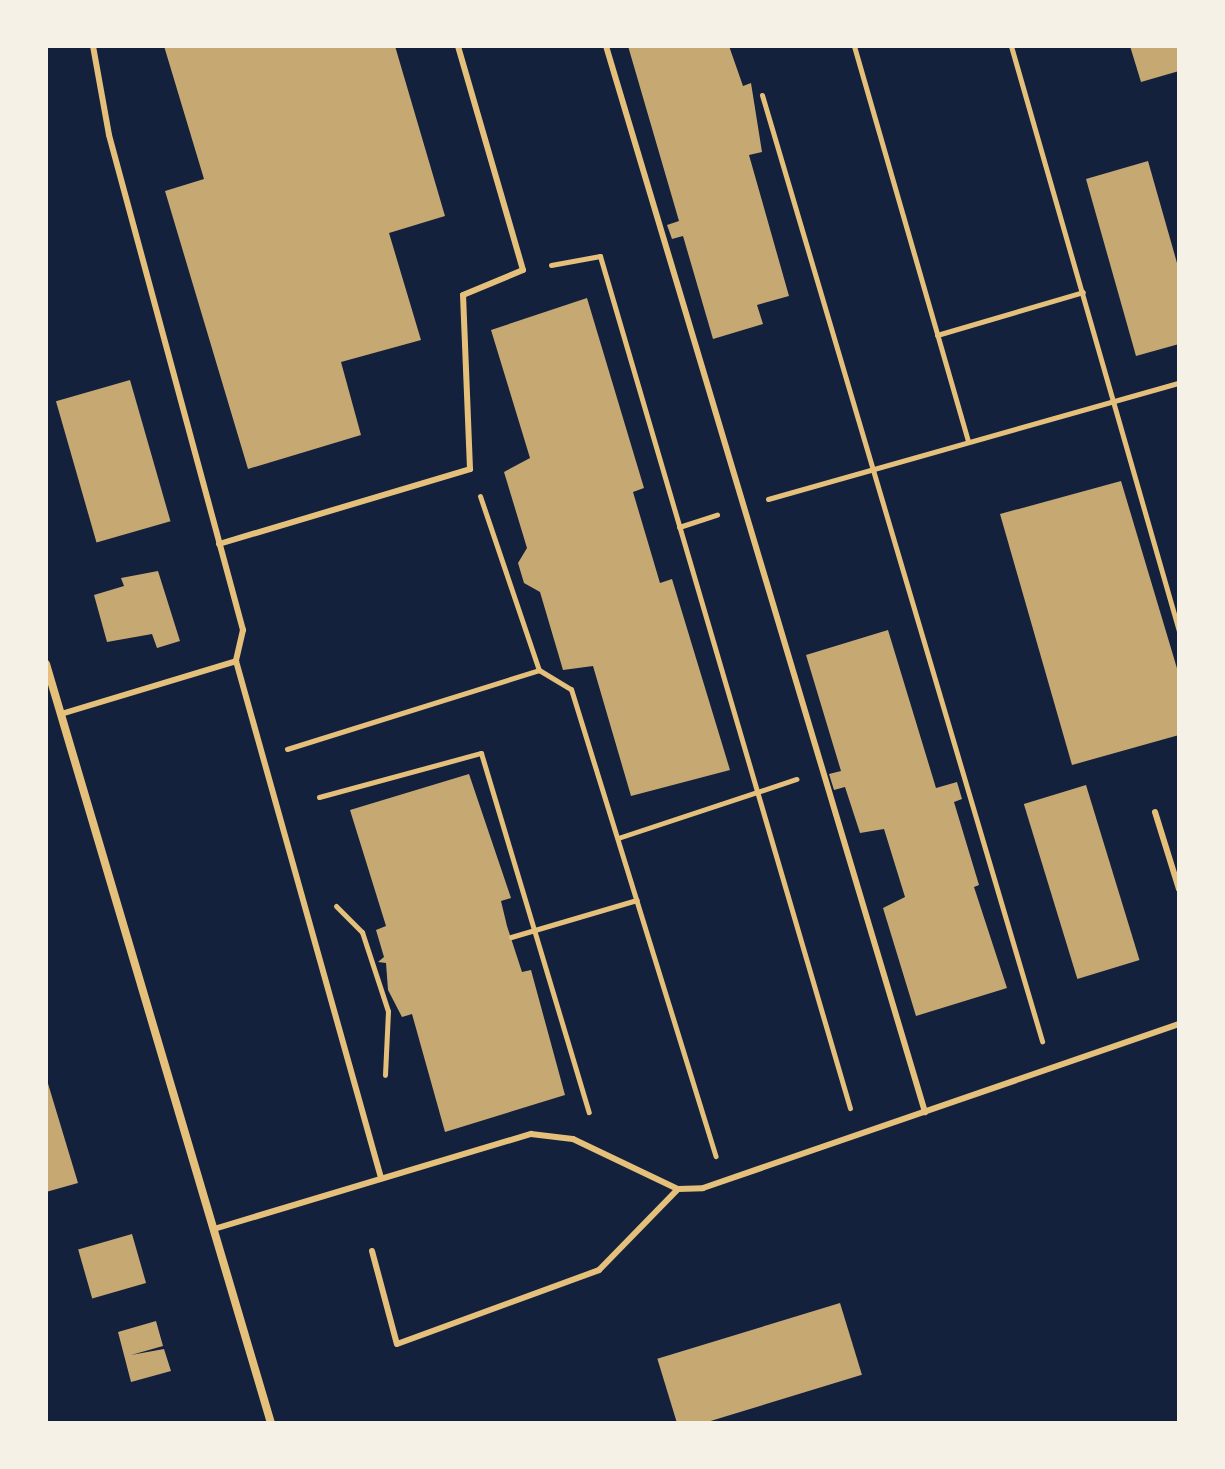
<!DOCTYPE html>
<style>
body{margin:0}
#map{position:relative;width:1225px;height:1469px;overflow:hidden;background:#14213d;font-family:Jost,sans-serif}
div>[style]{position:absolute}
.building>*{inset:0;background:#c6a872;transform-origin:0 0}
.path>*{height:5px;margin:-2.5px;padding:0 2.5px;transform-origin:2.5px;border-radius:2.5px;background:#e5c07b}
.service>*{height:6px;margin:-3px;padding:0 3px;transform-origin:3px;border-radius:3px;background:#e5c07b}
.minor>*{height:8px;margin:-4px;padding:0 4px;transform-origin:4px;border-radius:4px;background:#e5c07b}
span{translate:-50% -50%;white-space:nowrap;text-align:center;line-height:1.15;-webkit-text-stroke:8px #f6f1e7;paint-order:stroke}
.frame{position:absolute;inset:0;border:48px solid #f6f1e7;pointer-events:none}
</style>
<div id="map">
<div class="building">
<div style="clip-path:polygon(164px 46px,395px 46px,445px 216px,389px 233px,421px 340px,341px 362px,361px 435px,248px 469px,165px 191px,204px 179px)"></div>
<div style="clip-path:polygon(628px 46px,729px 46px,743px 86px,751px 83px,762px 152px,749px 155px,789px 296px,757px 305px,763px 324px,713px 339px,683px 236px,672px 239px,667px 225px,679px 221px)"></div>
<div style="clip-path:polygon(1130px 46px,1179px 46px,1179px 71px,1141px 82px)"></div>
<div style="clip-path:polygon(1148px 161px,1179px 270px,1179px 344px,1136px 356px,1086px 179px)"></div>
<div style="clip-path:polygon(587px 298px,644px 488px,633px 492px,660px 583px,672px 579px,730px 770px,631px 796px,593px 666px,563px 670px,540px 592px,524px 583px,518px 563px,527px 548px,504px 472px,530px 458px,491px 330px)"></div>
<div style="left:130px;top:380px;width:147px;height:77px;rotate:74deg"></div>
<div style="clip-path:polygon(1121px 481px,1179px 675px,1179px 735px,1072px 765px,1000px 514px)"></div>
<div style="clip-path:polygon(158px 571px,180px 641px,157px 648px,152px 634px,107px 642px,94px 595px,124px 586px,121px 578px)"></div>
<div style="clip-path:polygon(888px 630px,936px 788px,957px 782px,962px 799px,954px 802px,979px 885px,974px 887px,1007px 988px,916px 1016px,883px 908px,905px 897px,884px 829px,860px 833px,845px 787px,834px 790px,829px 774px,841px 771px,806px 655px)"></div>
<div style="clip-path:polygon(469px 774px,511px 898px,501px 901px,507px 926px,522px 972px,531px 970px,565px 1095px,445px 1132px,412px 1014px,402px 1017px,388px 990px,386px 963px,378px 962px,384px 957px,376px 930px,386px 926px,350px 810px)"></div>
<div style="left:1086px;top:785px;width:183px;height:65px;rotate:73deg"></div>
<div style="clip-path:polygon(46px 1077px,78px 1183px,46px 1192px)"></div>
<div style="left:132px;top:1234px;width:51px;height:56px;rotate:74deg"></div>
<div style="left:840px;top:1303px;width:75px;height:191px;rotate:73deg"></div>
<div style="clip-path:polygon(156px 1321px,163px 1346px,131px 1355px,164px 1349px,171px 1371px,131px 1382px,118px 1332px)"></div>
</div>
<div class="path">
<div style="left:854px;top:46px;width:412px;rotate:73.9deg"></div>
<div style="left:1011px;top:46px;width:609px;rotate:73.98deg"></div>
<div style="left:762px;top:95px;width:987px;rotate:73.51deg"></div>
<div style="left:551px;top:265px;width:50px;rotate:-10.4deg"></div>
<div style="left:600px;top:256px;width:888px;rotate:73.65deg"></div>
<div style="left:937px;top:335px;width:152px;rotate:-16.4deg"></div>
<div style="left:480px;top:496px;width:184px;rotate:71.3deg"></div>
<div style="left:768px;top:499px;width:427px;rotate:-15.8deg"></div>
<div style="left:679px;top:527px;width:40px;rotate:-18deg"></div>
<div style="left:287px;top:749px;width:264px;rotate:-17.4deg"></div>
<div style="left:539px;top:670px;width:37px;rotate:31deg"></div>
<div style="left:571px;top:689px;width:489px;rotate:72.8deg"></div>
<div style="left:319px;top:797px;width:168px;rotate:-15.2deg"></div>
<div style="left:481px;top:753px;width:375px;rotate:73.3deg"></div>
<div style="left:618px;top:838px;width:188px;rotate:-18.3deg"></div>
<div style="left:336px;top:906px;width:37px;rotate:45deg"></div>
<div style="left:362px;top:932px;width:83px;rotate:71.8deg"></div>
<div style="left:388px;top:1011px;width:64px;rotate:92.7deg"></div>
<div style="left:511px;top:937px;width:131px;rotate:-16.4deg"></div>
</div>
<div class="service">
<div style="left:93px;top:46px;width:90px;rotate:79.8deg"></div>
<div style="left:109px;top:135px;width:513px;rotate:74.85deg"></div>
<div style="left:243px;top:630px;width:32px;rotate:103deg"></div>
<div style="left:236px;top:661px;width:537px;rotate:74.33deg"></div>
<div style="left:606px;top:46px;width:1113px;rotate:73.34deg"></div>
<div style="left:219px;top:544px;width:262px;rotate:-16.6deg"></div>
<div style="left:470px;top:469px;width:174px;rotate:-92.3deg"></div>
<div style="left:463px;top:295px;width:65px;rotate:-22.6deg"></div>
<div style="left:523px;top:270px;width:233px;rotate:-106.2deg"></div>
<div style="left:61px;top:714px;width:183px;rotate:-16.8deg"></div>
<div style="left:1155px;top:812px;width:81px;rotate:72.7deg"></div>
<div style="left:214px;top:1229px;width:331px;rotate:-16.7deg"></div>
<div style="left:531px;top:1134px;width:42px;rotate:6.8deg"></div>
<div style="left:573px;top:1139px;width:116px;rotate:25.5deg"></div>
<div style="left:678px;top:1189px;width:25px;rotate:-2deg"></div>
<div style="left:703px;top:1188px;width:503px;rotate:-19.01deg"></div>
<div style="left:372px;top:1251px;width:96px;rotate:75deg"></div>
<div style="left:397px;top:1344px;width:215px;rotate:-20.1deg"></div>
<div style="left:599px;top:1270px;width:113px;rotate:-45.7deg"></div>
</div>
<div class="minor">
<div style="left:46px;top:664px;width:792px;rotate:73.49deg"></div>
</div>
<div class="frame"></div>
</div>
